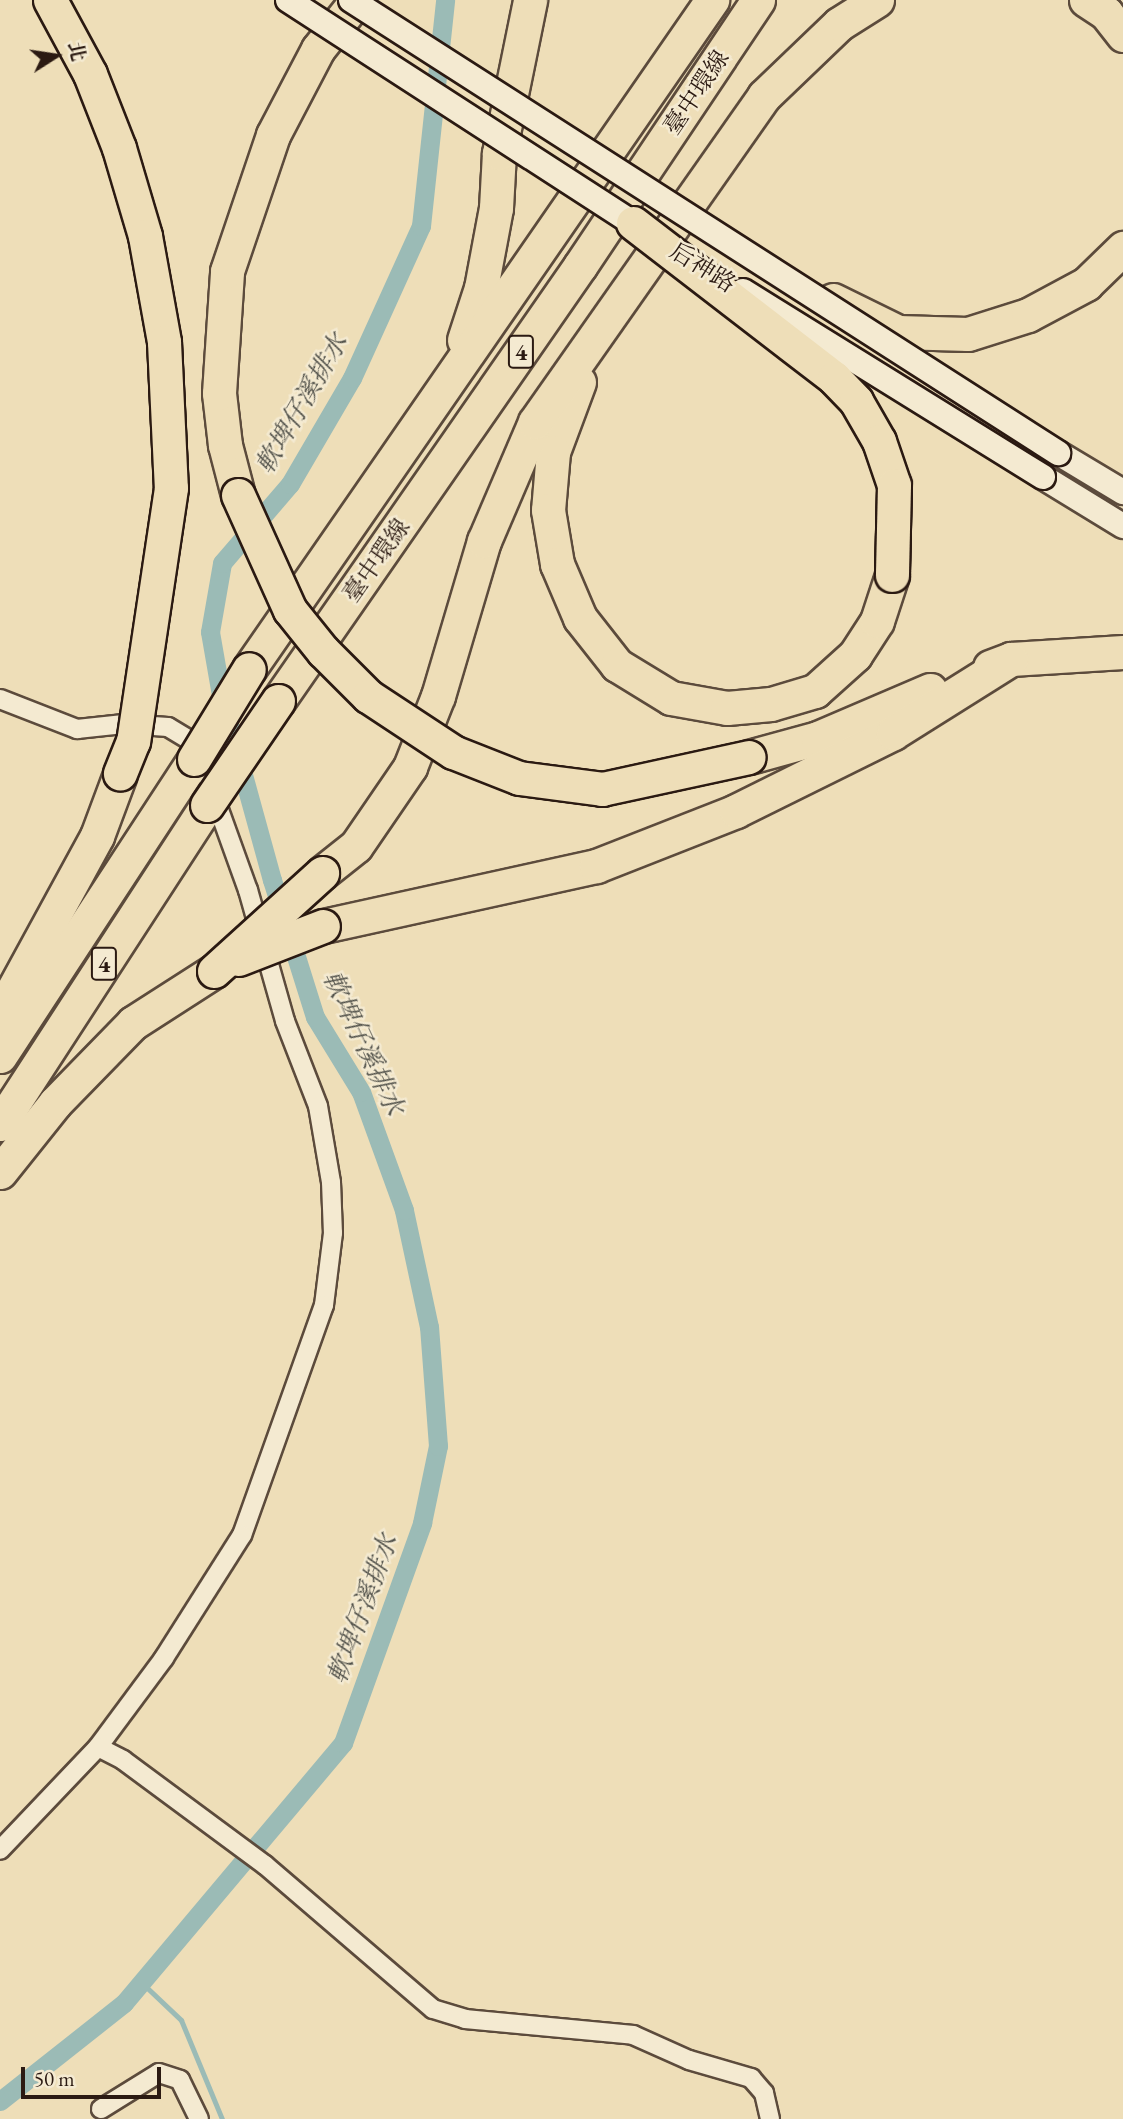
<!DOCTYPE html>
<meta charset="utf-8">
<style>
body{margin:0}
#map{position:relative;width:1123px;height:2119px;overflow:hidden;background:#eedeb8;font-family:"EB Garamond","Noto Serif TC",serif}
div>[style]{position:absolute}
.stream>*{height:5px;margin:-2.5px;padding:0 2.5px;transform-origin:2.5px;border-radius:2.5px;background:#9bbbb6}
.canal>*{height:19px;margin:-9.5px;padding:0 9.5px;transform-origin:9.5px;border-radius:9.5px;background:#9bbbb6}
.roads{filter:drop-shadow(2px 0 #5c4b3c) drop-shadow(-2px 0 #5c4b3c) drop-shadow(0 2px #5c4b3c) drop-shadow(0 -2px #5c4b3c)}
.street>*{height:18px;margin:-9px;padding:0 9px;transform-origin:9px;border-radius:9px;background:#f4ead1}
.secondary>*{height:24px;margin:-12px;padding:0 12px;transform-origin:12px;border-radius:12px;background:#f4ead1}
.highway>*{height:33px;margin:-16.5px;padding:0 16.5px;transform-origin:16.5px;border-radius:16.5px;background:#eedeb8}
.bridges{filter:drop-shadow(2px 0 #2b1a12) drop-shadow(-2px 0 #2b1a12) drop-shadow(0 2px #2b1a12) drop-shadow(0 -2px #2b1a12)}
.secondary-bridge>*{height:24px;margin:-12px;padding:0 12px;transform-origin:12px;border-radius:12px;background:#f4ead1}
.highway-bridge>*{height:33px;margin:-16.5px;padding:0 16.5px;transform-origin:16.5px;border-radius:16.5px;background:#eedeb8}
span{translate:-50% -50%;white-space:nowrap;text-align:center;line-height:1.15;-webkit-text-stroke:5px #f4ead1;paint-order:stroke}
.shield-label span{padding:2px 5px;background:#f4ead1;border:2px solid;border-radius:5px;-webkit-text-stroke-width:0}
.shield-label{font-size:23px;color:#2b1a12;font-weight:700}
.street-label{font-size:24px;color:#2b1a12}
.water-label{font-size:26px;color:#52524b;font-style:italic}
.north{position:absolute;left:21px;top:21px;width:70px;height:70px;-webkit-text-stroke:5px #f4ead1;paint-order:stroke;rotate:78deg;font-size:19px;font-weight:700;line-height:28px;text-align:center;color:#2b1a12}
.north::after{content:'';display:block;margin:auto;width:24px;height:32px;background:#2b1a12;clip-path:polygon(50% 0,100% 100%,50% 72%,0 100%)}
.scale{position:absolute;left:21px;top:2067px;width:140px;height:32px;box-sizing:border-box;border:4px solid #2b1a12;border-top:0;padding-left:9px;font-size:21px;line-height:24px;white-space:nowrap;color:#2b1a12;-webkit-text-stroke:5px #f4ead1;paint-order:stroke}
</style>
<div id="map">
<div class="stream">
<div style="left:142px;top:1983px;width:54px;rotate:43.5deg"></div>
<div style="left:181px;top:2020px;width:107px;rotate:67.5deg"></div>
</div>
<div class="canal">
<div style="left:0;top:2101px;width:158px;rotate:-38.3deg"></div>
<div style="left:124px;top:2003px;width:340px;rotate:-49.9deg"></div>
<div style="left:343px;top:1743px;width:234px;rotate:-70.2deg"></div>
<div style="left:422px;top:1523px;width:79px;rotate:-78.3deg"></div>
<div style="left:438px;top:1446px;width:119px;rotate:-94.3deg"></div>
<div style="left:429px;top:1327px;width:120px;rotate:-102.1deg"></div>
<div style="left:404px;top:1210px;width:126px;rotate:-110deg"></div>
<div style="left:361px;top:1092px;width:88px;rotate:-121.5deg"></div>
<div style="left:315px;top:1017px;width:144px;rotate:-107.4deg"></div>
<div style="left:272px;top:880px;width:192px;rotate:-105.4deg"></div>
<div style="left:221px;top:695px;width:64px;rotate:-99.9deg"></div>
<div style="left:210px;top:632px;width:70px;rotate:-80.1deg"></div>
<div style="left:222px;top:563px;width:104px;rotate:-49.3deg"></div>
<div style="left:290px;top:484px;width:123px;rotate:-59.7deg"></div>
<div style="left:352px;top:378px;width:167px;rotate:-65.6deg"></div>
<div style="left:421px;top:226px;width:227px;rotate:-83.9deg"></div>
</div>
<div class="roads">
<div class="street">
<div style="left:0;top:699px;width:83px;rotate:21.3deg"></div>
<div style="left:77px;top:729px;width:47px;rotate:-6.1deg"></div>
<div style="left:124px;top:724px;width:44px;rotate:3.9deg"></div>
<div style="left:168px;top:727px;width:31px;rotate:31deg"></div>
<div style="left:195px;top:743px;width:156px;rotate:70.2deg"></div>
<div style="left:248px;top:890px;width:136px;rotate:74.2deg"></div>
<div style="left:285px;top:1021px;width:91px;rotate:68.8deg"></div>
<div style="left:318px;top:1106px;width:77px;rotate:80.3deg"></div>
<div style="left:331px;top:1182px;width:51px;rotate:87.8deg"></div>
<div style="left:333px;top:1233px;width:73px;rotate:97.1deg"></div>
<div style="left:324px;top:1305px;width:244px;rotate:109.6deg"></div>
<div style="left:242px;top:1535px;width:146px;rotate:122.4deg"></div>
<div style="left:164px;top:1658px;width:111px;rotate:126.6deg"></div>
<div style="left:98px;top:1747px;width:142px;rotate:133.6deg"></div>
<div style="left:98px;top:1747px;width:28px;rotate:27deg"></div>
<div style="left:123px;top:1760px;width:177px;rotate:36.5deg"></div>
<div style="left:265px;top:1865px;width:221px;rotate:40.6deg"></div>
<div style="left:433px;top:2009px;width:34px;rotate:17deg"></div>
<div style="left:465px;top:2019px;width:169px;rotate:5.4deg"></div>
<div style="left:633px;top:2035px;width:61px;rotate:24.1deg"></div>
<div style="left:689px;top:2060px;width:65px;rotate:16.2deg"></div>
<div style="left:751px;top:2078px;width:20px;rotate:49deg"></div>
<div style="left:764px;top:2093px;width:27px;rotate:77deg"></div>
<div style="left:101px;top:2109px;width:68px;rotate:-31.8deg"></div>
<div style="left:159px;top:2073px;width:22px;rotate:18deg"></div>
<div style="left:180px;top:2080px;width:43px;rotate:64deg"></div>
</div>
<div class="secondary">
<div style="left:1058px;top:453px;width:76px;rotate:31deg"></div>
<div style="left:1043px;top:477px;width:94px;rotate:31.5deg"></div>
</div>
<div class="highway">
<div style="left:1086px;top:0;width:24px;rotate:33deg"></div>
<div style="left:1106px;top:13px;width:28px;rotate:52deg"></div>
<div style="left:833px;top:300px;width:72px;rotate:26.2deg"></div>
<div style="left:898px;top:332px;width:70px;rotate:1.6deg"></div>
<div style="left:968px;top:334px;width:63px;rotate:-17.6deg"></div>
<div style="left:1028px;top:315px;width:66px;rotate:-28.1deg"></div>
<div style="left:1086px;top:284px;width:52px;rotate:-44.2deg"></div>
<div style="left:464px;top:340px;width:55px;rotate:-71.9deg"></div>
<div style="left:481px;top:288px;width:81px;rotate:-79.4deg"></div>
<div style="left:496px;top:208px;width:55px;rotate:-86.9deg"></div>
<div style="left:499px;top:153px;width:156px;rotate:-78.5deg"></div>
<div style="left:579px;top:382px;width:75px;rotate:110.4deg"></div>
<div style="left:553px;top:452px;width:58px;rotate:94.9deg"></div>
<div style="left:548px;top:510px;width:55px;rotate:80.5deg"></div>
<div style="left:557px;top:564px;width:59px;rotate:66.9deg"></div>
<div style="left:580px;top:618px;width:60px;rotate:51.8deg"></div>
<div style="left:617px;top:665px;width:63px;rotate:31.4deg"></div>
<div style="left:671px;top:698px;width:57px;rotate:10.1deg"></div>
<div style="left:727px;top:708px;width:44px;rotate:-5.2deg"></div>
<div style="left:771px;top:704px;width:46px;rotate:-16.5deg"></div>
<div style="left:815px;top:691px;width:54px;rotate:-42deg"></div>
<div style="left:855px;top:655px;width:40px;rotate:-57.1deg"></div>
<div style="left:877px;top:621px;width:48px;rotate:-71.9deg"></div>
<div style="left:238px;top:495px;width:52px;rotate:-104.6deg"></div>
<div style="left:225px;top:445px;width:52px;rotate:-96.6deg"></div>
<div style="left:219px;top:393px;width:122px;rotate:-86.2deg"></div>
<div style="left:227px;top:271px;width:144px;rotate:-71.3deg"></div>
<div style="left:273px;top:135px;width:97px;rotate:-62.4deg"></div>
<div style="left:318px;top:49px;width:63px;rotate:-51.5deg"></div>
<div style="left:990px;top:667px;width:22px;rotate:-21deg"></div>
<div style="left:1011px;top:659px;width:112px;rotate:-3.6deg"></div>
<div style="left:249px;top:669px;width:814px;rotate:-55.31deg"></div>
<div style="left:278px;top:701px;width:530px;rotate:-55.23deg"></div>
<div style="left:580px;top:266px;width:320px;rotate:-56.2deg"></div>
<div style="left:749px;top:757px;width:72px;rotate:-15.4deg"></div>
<div style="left:818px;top:738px;width:122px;rotate:-23.2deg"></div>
<div style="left:322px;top:873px;width:43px;rotate:-38.5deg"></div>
<div style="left:356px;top:846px;width:96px;rotate:-55.6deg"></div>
<div style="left:410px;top:767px;width:76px;rotate:-68.5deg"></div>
<div style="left:438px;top:696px;width:162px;rotate:-73.5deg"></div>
<div style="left:484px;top:541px;width:129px;rotate:-66.8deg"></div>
<div style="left:535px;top:422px;width:398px;rotate:-54.9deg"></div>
<div style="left:764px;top:96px;width:104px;rotate:-43.8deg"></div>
<div style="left:839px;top:24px;width:45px;rotate:-32.3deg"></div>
<div style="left:323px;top:926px;width:280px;rotate:-12.4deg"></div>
<div style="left:596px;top:866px;width:150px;rotate:-21.4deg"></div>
<div style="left:736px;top:811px;width:175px;rotate:-26.4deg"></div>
<div style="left:893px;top:733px;width:139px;rotate:-32.1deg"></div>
<div style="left:0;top:1014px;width:203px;rotate:-61.4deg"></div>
<div style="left:97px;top:836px;width:66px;rotate:-69.6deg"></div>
<div style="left:0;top:1056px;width:355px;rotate:-56.8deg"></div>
<div style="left:0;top:1124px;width:380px;rotate:-57deg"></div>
<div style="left:0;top:1172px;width:88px;rotate:-51.4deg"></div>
<div style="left:55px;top:1103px;width:112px;rotate:-45.7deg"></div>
<div style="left:133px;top:1023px;width:96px;rotate:-32.7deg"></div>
</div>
</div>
<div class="bridges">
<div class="secondary-bridge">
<div style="left:288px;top:0;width:427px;rotate:32.9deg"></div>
<div style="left:351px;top:0;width:840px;rotate:32.65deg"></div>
<div style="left:743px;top:291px;width:353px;rotate:31.8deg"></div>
</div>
<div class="highway-bridge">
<div style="left:50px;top:0;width:84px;rotate:61.6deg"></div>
<div style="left:90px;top:74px;width:79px;rotate:68.6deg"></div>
<div style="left:119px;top:148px;width:92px;rotate:73.5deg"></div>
<div style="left:145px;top:236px;width:108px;rotate:79.8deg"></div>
<div style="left:164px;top:342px;width:146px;rotate:87.3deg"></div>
<div style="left:171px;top:488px;width:256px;rotate:98.5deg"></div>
<div style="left:133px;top:741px;width:35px;rotate:112deg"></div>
<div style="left:633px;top:223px;width:254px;rotate:37.6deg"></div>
<div style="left:834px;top:378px;width:32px;rotate:46deg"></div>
<div style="left:856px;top:401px;width:46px;rotate:60.1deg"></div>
<div style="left:879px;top:441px;width:46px;rotate:71.2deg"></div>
<div style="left:894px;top:485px;width:90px;rotate:91.3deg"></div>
<div style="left:238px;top:495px;width:126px;rotate:65.7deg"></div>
<div style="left:290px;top:610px;width:53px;rotate:51.2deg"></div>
<div style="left:323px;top:651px;width:64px;rotate:45deg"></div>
<div style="left:368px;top:696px;width:102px;rotate:33.4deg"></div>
<div style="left:453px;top:752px;width:71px;rotate:21.5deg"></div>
<div style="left:519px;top:778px;width:84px;rotate:7.5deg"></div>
<div style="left:602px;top:789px;width:150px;rotate:-12.3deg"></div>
<div style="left:194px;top:759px;width:105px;rotate:-58.6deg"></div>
<div style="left:207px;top:805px;width:126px;rotate:-55.7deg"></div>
<div style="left:238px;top:959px;width:91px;rotate:-21.2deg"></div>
<div style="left:214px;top:971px;width:146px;rotate:-42.2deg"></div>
</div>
</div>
<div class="shield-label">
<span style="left:521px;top:352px">4</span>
<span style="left:104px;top:964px">4</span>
</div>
<div class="street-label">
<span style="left:696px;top:92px;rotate:-56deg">臺中環線</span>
<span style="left:703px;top:267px;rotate:32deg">后神路</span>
<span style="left:376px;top:560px;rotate:-55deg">臺中環線</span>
</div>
<div class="water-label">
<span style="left:302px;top:404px;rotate:-60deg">軟埤仔溪排水</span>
<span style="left:363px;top:1043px;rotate:65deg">軟埤仔溪排水</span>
<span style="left:363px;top:1609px;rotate:-70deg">軟埤仔溪排水</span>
</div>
<div class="north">北</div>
<div class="scale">50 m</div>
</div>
